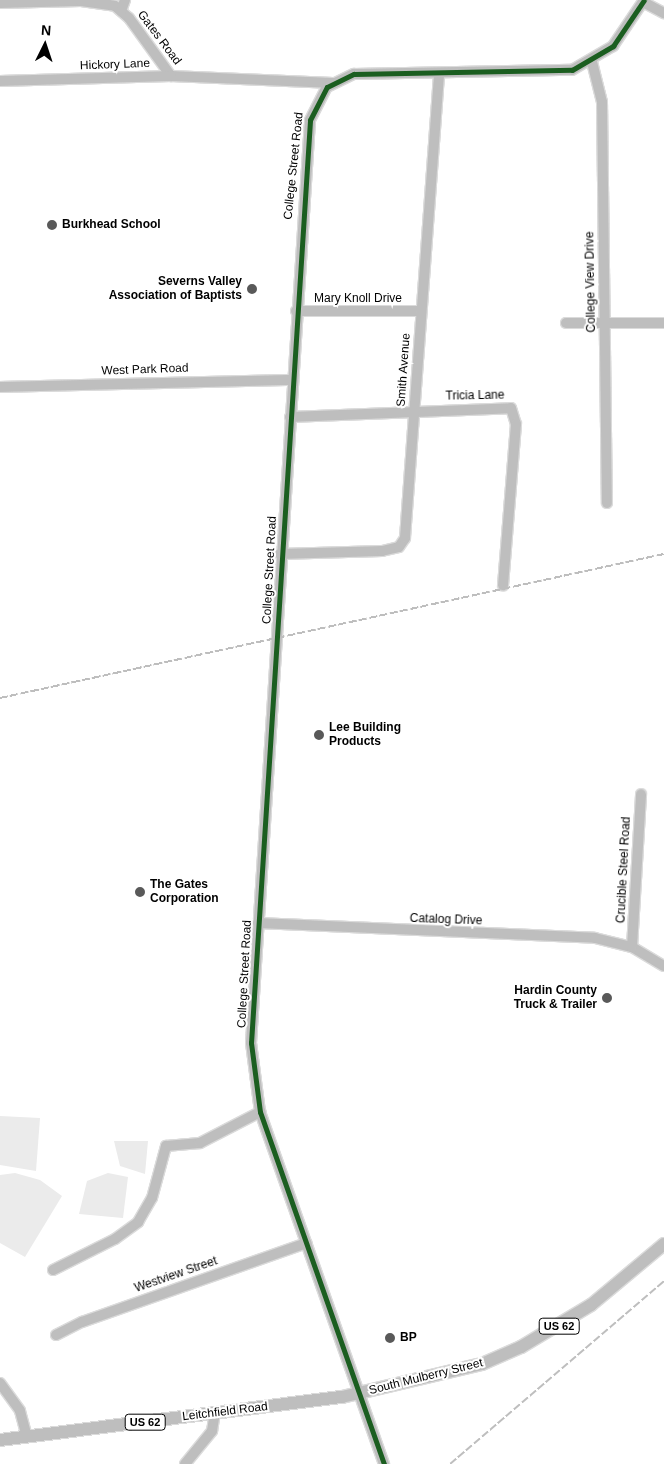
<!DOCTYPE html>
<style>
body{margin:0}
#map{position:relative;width:664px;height:1464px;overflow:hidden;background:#fff;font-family:Arial,sans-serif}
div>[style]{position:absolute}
.green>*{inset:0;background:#ebebeb}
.roads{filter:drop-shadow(1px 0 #dbdbdb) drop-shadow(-1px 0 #dbdbdb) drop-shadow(0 1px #dbdbdb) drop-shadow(0 -1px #dbdbdb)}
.minor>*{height:10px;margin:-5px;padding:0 5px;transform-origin:5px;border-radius:5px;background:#bebebe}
.major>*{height:12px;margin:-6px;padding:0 6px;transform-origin:6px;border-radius:6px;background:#bebebe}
.rail>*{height:2px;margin-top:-1px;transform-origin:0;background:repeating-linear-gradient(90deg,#bebebe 0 8px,transparent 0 10.5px)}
.cycleway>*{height:5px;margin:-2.5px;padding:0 2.5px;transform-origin:2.5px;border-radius:2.5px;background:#1b5e20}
.dots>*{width:14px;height:14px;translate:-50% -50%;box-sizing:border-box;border:2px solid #fff;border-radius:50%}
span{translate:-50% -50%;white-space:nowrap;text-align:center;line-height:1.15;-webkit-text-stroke:4px #fff;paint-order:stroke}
.shield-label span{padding:1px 4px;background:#fff;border:1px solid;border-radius:4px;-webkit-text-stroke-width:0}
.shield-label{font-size:11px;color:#000;font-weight:700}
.street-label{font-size:12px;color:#000}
.poi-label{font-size:12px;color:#000;font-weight:700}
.left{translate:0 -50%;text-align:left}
.right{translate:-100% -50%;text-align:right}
.north{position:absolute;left:20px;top:20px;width:50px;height:50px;-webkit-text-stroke:4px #fff;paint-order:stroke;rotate:4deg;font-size:14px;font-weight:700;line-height:20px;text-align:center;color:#000}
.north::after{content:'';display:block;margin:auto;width:18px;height:22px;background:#000;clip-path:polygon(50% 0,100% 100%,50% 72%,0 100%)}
</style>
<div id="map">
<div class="green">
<div style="clip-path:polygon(0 1116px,40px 1118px,36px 1171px,0 1165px)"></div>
<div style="clip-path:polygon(114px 1141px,148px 1141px,145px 1174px,120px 1166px)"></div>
<div style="clip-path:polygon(15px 1173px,40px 1180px,62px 1196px,25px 1257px,0 1243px,0 1175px)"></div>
<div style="clip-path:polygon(108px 1173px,128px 1177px,123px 1218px,79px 1214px,87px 1181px)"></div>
</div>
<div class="roads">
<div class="minor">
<div style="left:643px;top:2px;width:24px;rotate:28deg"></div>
<div style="left:0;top:3px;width:81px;rotate:-1.4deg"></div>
<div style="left:81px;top:1px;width:34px;rotate:8deg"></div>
<div style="left:115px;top:6px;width:18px;rotate:41deg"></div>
<div style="left:129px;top:18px;width:72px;rotate:54.1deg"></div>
<div style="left:171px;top:76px;width:162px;rotate:2.5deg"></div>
<div style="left:121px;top:11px;width:12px;rotate:-70deg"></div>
<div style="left:592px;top:62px;width:41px;rotate:76deg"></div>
<div style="left:602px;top:102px;width:401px;rotate:89.3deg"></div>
<div style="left:0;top:81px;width:171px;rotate:-1.7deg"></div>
<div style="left:296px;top:311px;width:124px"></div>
<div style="left:566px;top:323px;width:98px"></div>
<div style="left:0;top:387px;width:292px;rotate:-1.4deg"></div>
<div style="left:290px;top:417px;width:221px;rotate:-2.3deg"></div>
<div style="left:511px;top:408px;width:17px;rotate:73deg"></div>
<div style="left:516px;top:424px;width:162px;rotate:94.6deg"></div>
<div style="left:280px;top:554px;width:102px;rotate:-1.7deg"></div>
<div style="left:382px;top:551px;width:17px;rotate:-13deg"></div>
<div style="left:399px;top:547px;width:11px;rotate:-56deg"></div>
<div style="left:405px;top:538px;width:466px;rotate:-85.8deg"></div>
<div style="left:258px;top:923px;width:337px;rotate:2.5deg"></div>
<div style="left:595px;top:938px;width:38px;rotate:14deg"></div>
<div style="left:632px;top:947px;width:37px;rotate:31deg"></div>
<div style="left:632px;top:947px;width:153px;rotate:-86.6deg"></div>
<div style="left:53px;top:1270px;width:69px;rotate:-26.6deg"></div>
<div style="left:115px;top:1239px;width:29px;rotate:-36deg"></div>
<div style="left:138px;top:1222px;width:28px;rotate:-60deg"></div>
<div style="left:152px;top:1198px;width:54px;rotate:-74.9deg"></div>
<div style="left:166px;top:1146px;width:34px;rotate:-5deg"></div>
<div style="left:200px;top:1143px;width:68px;rotate:-27.3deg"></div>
<div style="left:56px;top:1335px;width:29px;rotate:-27deg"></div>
<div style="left:82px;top:1322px;width:238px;rotate:-19.4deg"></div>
<div style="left:0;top:1383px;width:34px;rotate:54deg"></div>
<div style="left:20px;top:1411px;width:27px;rotate:75deg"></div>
<div style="left:185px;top:1464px;width:43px;rotate:-50.7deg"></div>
<div style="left:212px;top:1431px;width:18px;rotate:-81deg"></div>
<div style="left:384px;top:1464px;width:373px;rotate:-109.4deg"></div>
<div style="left:260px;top:1112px;width:70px;rotate:-97.4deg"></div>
<div style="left:251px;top:1043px;width:925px;rotate:-86.34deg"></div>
<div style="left:310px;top:120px;width:37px;rotate:-63deg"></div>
<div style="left:327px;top:87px;width:30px;rotate:-26deg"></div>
<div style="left:354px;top:74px;width:218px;rotate:-1.1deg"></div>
<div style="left:572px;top:70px;width:48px;rotate:-30.3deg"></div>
<div style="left:613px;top:46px;width:55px;rotate:-56deg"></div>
</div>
<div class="major">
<div style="left:0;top:1440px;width:345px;rotate:-7.2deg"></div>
<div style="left:342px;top:1397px;width:144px;rotate:-13.3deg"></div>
<div style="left:482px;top:1364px;width:43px;rotate:-23.6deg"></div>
<div style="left:521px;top:1347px;width:82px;rotate:-31deg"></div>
<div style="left:591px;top:1305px;width:95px;rotate:-39.9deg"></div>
</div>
</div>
<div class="rail">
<div style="left:0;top:698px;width:679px;rotate:-12.24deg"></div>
<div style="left:450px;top:1464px;width:282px;rotate:-40.5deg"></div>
</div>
<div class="cycleway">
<div style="left:384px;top:1464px;width:373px;rotate:-109.4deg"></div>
<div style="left:260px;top:1112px;width:70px;rotate:-97.4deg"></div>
<div style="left:251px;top:1043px;width:925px;rotate:-86.34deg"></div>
<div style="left:310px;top:120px;width:37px;rotate:-63deg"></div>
<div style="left:327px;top:87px;width:30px;rotate:-26deg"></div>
<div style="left:354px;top:74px;width:218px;rotate:-1.1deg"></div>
<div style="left:572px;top:70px;width:48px;rotate:-30.3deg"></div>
<div style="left:613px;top:46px;width:55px;rotate:-56deg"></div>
</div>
<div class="dots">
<div style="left:52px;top:225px;background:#595959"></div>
<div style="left:252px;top:289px;background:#595959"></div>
<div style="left:319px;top:735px;background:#595959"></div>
<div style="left:140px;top:892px;background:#595959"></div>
<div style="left:607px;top:998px;background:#595959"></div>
<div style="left:390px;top:1338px;background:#595959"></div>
</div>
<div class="shield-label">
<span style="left:559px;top:1326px">US 62</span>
<span style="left:145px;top:1422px">US 62</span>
</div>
<div class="street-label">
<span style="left:159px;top:38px;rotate:53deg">Gates Road</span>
<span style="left:115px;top:65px;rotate:-2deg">Hickory Lane</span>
<span style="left:294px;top:166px;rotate:-84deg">College Street Road</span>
<span style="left:591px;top:282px;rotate:-91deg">College View Drive</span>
<span style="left:358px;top:299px">Mary Knoll Drive</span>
<span style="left:145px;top:370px;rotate:-2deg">West Park Road</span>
<span style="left:404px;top:370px;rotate:-86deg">Smith Avenue</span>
<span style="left:475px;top:396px;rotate:-1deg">Tricia Lane</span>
<span style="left:270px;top:570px;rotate:-87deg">College Street Road</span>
<span style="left:624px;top:870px;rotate:-87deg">Crucible Steel Road</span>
<span style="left:446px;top:920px;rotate:2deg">Catalog Drive</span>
<span style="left:245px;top:974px;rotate:-87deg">College Street Road</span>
<span style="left:176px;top:1275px;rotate:-19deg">Westview Street</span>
<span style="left:426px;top:1377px;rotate:-14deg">South Mulberry Street</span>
<span style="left:225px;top:1412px;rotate:-7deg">Leitchfield Road</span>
</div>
<div class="poi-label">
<span class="left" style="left:62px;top:225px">Burkhead School</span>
<span class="right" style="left:242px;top:289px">Severns Valley<br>Association of Baptists</span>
<span class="left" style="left:329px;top:735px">Lee Building<br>Products</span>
<span class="left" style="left:150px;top:892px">The Gates<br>Corporation</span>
<span class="right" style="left:597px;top:998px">Hardin County<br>Truck &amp; Trailer</span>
<span class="left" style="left:400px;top:1338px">BP</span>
</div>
<div class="north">N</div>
</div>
